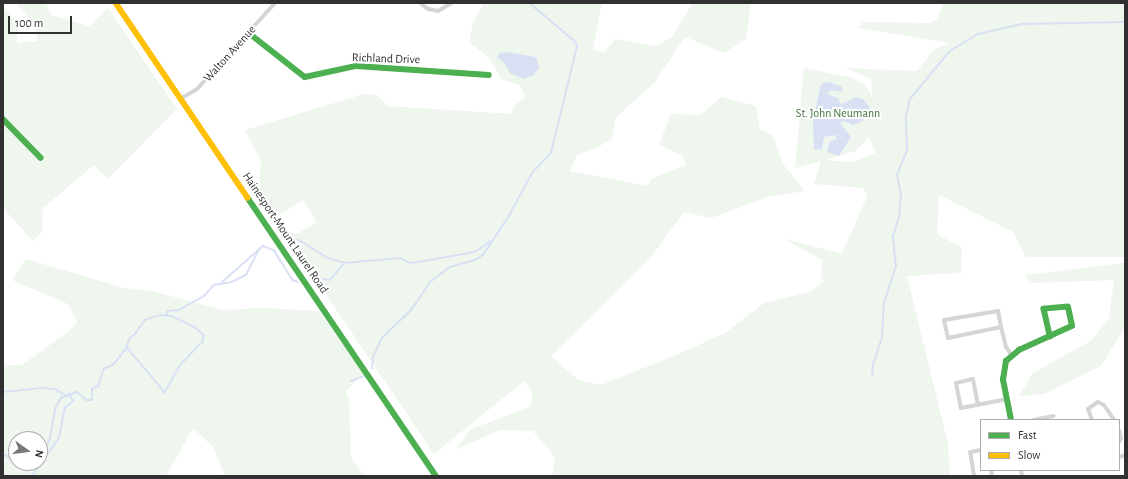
<!DOCTYPE html>
<style>
body{margin:0}
#map{position:relative;width:1128px;height:479px;overflow:hidden;background:#fff;font-family:"Alegreya Sans",sans-serif}
div>[style]{position:absolute}
.green>*{inset:0;background:#eef6ed}
.water>*{inset:0;background:#dae0f4}
.stream>*{height:1.5px;margin:-0.75px;padding:0 0.75px;transform-origin:0.75px;border-radius:0.75px;background:#dae0f4}
.street>*{height:4px;margin:-2px;padding:0 2px;transform-origin:2px;border-radius:2px;background:#d5d5d5}
.fast>*{height:5.5px;margin:-2.75px;padding:0 2.75px;transform-origin:2.75px;border-radius:2.75px;background:#4caf50}
.slow>*{height:5.5px;margin:-2.75px;padding:0 2.75px;transform-origin:2.75px;border-radius:2.75px;background:#ffc107}
span{translate:-50% -50%;white-space:nowrap;text-align:center;line-height:1.15;-webkit-text-stroke:4px #fff;paint-order:stroke}
.street-label{font-size:12px;color:#313131}
.park-label{font-size:12px;color:#41713a}
.frame{position:absolute;inset:0;border:4px solid #313131;pointer-events:none}
.legend{position:absolute;left:980px;top:419px;width:140px;height:52px;box-sizing:border-box;background:#fff;border:1px solid #adadad;margin:0;padding:5px 7px;list-style:none;font-size:12px;color:#313131}
.legend li{display:flex;align-items:center;gap:8px;height:20px}
.legend b{width:20px;border:1px solid #adadad}
.north{position:absolute;left:8px;top:431px;width:40px;height:40px;box-sizing:border-box;background:#fff;border:1px solid #adadad;border-radius:50%;rotate:104deg;font-size:11px;font-weight:700;line-height:16px;text-align:center;color:#313131}
.north::after{content:'';display:block;margin:auto;width:14px;height:18px;background:#797979;clip-path:polygon(50% 0,100% 100%,50% 72%,0 100%)}
.scale{position:absolute;left:8px;top:16px;width:64px;height:18px;box-sizing:border-box;border:2px solid #313131;border-top:0;padding-left:5px;font-size:12px;line-height:14px;white-space:nowrap;color:#313131;-webkit-text-stroke:3px #fff;paint-order:stroke}
</style>
<div id="map">
<div class="green">
<div style="clip-path:polygon(15px 3px,46px 3px,51px 15px,89px 26px,108px 8px,177px 109px,108px 179px,94px 165px,43px 208px,42px 232px,33px 241px,3px 208px,3px 6px,17px 22px,17px 43px,37px 41px,35px 24px)"></div>
<div style="clip-path:polygon(evenodd,484px 3px,602px 3px,593px 49px,604px 53px,615px 39px,656px 46px,671px 38px,693px 3px,751px 3px,746px 39px,724px 53px,685px 37px,655px 82px,615px 118px,612px 138px,600px 146px,577px 155px,570px 171px,648px 186px,651px 179px,686px 165px,682px 155px,659px 145px,671px 114px,701px 115px,721px 97px,756px 106px,760px 129px,773px 136px,783px 164px,805px 191px,768px 197px,711px 218px,684px 212px,652px 256px,551px 356px,578px 380px,601px 385px,674px 356px,725px 333px,764px 303px,810px 292px,826px 280px,821px 279px,822px 260px,782px 238px,842px 254px,867px 197px,863px 188px,814px 184px,821px 161px,795px 168px,804px 68px,853px 78px,865px 85px,872px 96px,871px 79px,846px 68px,917px 71px,933px 50px,948px 43px,858px 28px,863px 22px,930px 23px,938px 18px,944px 3px,1125px 3px,1125px 257px,1026px 257px,1013px 232px,939px 195px,937px 234px,962px 248px,961px 273px,907px 276px,948px 444px,950px 476px,552px 476px,555px 457px,533px 431px,500px 430px,456px 449px,471px 429px,530px 407px,533px 393px,524px 381px,434px 454px,283px 231px,297px 234px,317px 222px,303px 200px,274px 218px,259px 196px,261px 161px,245px 130px,364px 94px,377px 95px,387px 106px,512px 114px,513px 107px,525px 97px,521px 86px,501px 79px,490px 59px,469px 42px,474px 20px,484px 3px,869px 136px,875px 153px,852px 162px,824px 160px,856px 151px,869px 136px)"></div>
<div style="clip-path:polygon(evenodd,26px 259px,124px 288px,152px 291px,223px 310px,263px 308px,319px 311px,364px 373px,346px 391px,349px 402px,351px 458px,365px 476px,220px 476px,224px 474px,213px 447px,193px 428px,166px 476px,3px 476px,3px 365px,22px 365px,69px 331px,77px 322px,68px 304px,12px 280px,26px 259px,16px 439px,40px 439px,40px 463px,16px 463px,16px 439px)"></div>
<div style="clip-path:polygon(1125px 263px,1125px 327px,1101px 366px,1044px 394px,1019px 396px,1033px 373px,1092px 340px,1109px 318px,1114px 280px,1030px 283px,1025px 275px)"></div>
</div>
<div class="water">
<div style="clip-path:polygon(506px 52px,536px 57px,539px 67px,534px 75px,524px 79px,510px 73px,505px 64px,497px 57px,499px 53px)"></div>
<div style="clip-path:polygon(830px 82px,842px 87px,842px 92px,831px 90px,827px 94px,838px 98px,841px 104px,857px 97px,864px 100px,870px 108px,863px 121px,853px 125px,843px 121px,840px 123px,851px 137px,839px 156px,827px 152px,829px 142px,836px 139px,836px 135px,824px 137px,822px 149px,814px 150px,813px 122px,820px 88px,822px 83px)"></div>
</div>
<div class="stream">
<div style="left:287px;top:242px;width:12px;rotate:-9deg"></div>
<div style="left:299px;top:240px;width:34px;rotate:32deg"></div>
<div style="left:328px;top:258px;width:18px;rotate:16deg"></div>
<div style="left:345px;top:263px;width:55px;rotate:-5.2deg"></div>
<div style="left:400px;top:258px;width:11px;rotate:27deg"></div>
<div style="left:410px;top:263px;width:14px;rotate:-8deg"></div>
<div style="left:424px;top:261px;width:52px;rotate:-10deg"></div>
<div style="left:475px;top:252px;width:18px;rotate:-34deg"></div>
<div style="left:311px;top:277px;width:19px;rotate:9deg"></div>
<div style="left:330px;top:280px;width:23px;rotate:-49deg"></div>
<div style="left:221px;top:283px;width:56px;rotate:-41.4deg"></div>
<div style="left:263px;top:246px;width:12px;rotate:20deg"></div>
<div style="left:274px;top:250px;width:36px;rotate:58deg"></div>
<div style="left:293px;top:280px;width:5px;rotate:22deg"></div>
<div style="left:166px;top:315px;width:4px;rotate:-63deg"></div>
<div style="left:168px;top:311px;width:11px;rotate:-5deg"></div>
<div style="left:179px;top:310px;width:29px;rotate:-29deg"></div>
<div style="left:204px;top:296px;width:15px;rotate:-48deg"></div>
<div style="left:214px;top:285px;width:18px;rotate:-9deg"></div>
<div style="left:232px;top:282px;width:16px;rotate:-27deg"></div>
<div style="left:246px;top:275px;width:27px;rotate:-63deg"></div>
<div style="left:372px;top:369px;width:12px;rotate:-85deg"></div>
<div style="left:373px;top:357px;width:21px;rotate:-65deg"></div>
<div style="left:382px;top:338px;width:42px;rotate:-44deg"></div>
<div style="left:412px;top:309px;width:32px;rotate:-56deg"></div>
<div style="left:430px;top:282px;width:25px;rotate:-37deg"></div>
<div style="left:450px;top:267px;width:26px;rotate:-16deg"></div>
<div style="left:475px;top:260px;width:9px;rotate:-32deg"></div>
<div style="left:483px;top:255px;width:47px;rotate:-56.3deg"></div>
<div style="left:509px;top:216px;width:49px;rotate:-61.9deg"></div>
<div style="left:532px;top:173px;width:28px;rotate:-46deg"></div>
<div style="left:551px;top:153px;width:110px;rotate:-76.3deg"></div>
<div style="left:577px;top:46px;width:4px;rotate:-117deg"></div>
<div style="left:575px;top:42px;width:60px;rotate:-139.7deg"></div>
<div style="left:872px;top:376px;width:11px;rotate:-85deg"></div>
<div style="left:873px;top:365px;width:28px;rotate:-72deg"></div>
<div style="left:882px;top:338px;width:35px;rotate:-87deg"></div>
<div style="left:884px;top:303px;width:38px;rotate:-72deg"></div>
<div style="left:896px;top:267px;width:31px;rotate:-96deg"></div>
<div style="left:893px;top:236px;width:19px;rotate:-72deg"></div>
<div style="left:899px;top:218px;width:23px;rotate:-85deg"></div>
<div style="left:901px;top:195px;width:20px;rotate:-101deg"></div>
<div style="left:897px;top:175px;width:27px;rotate:-68deg"></div>
<div style="left:907px;top:150px;width:34px;rotate:-92deg"></div>
<div style="left:906px;top:116px;width:17px;rotate:-77deg"></div>
<div style="left:910px;top:99px;width:62px;rotate:-50.2deg"></div>
<div style="left:950px;top:51px;width:33px;rotate:-31deg"></div>
<div style="left:978px;top:34px;width:45px;rotate:-12.8deg"></div>
<div style="left:1022px;top:24px;width:103px;rotate:-1.1deg"></div>
<div style="left:351px;top:381px;width:15px;rotate:-20deg"></div>
<div style="left:3px;top:392px;width:39px;rotate:-6deg"></div>
<div style="left:42px;top:388px;width:13px;rotate:4deg"></div>
<div style="left:55px;top:389px;width:12px;rotate:31deg"></div>
<div style="left:3px;top:454px;width:15px;rotate:28deg"></div>
<div style="left:20px;top:463px;width:19px;rotate:16deg"></div>
<div style="left:38px;top:468px;width:32px;rotate:-68deg"></div>
<div style="left:50px;top:438px;width:29px;rotate:-80deg"></div>
<div style="left:55px;top:409px;width:13px;rotate:-61deg"></div>
<div style="left:61px;top:398px;width:17px;rotate:-21deg"></div>
<div style="left:77px;top:392px;width:13px;rotate:39deg"></div>
<div style="left:87px;top:400px;width:5px"></div>
<div style="left:92px;top:400px;width:11px;rotate:-90deg"></div>
<div style="left:92px;top:389px;width:7px;rotate:-27deg"></div>
<div style="left:98px;top:386px;width:18px;rotate:-71deg"></div>
<div style="left:104px;top:369px;width:10px;rotate:-24deg"></div>
<div style="left:113px;top:365px;width:21px;rotate:-51deg"></div>
<div style="left:126px;top:349px;width:10px;rotate:-73deg"></div>
<div style="left:129px;top:339px;width:8px;rotate:-40deg"></div>
<div style="left:135px;top:334px;width:17px;rotate:-54deg"></div>
<div style="left:145px;top:320px;width:16px;rotate:-18deg"></div>
<div style="left:160px;top:315px;width:12px;rotate:5deg"></div>
<div style="left:172px;top:316px;width:25px;rotate:26deg"></div>
<div style="left:195px;top:327px;width:12px;rotate:42deg"></div>
<div style="left:204px;top:335px;width:7px;rotate:98deg"></div>
<div style="left:203px;top:342px;width:33px;rotate:134deg"></div>
<div style="left:180px;top:366px;width:31px;rotate:119deg"></div>
<div style="left:165px;top:393px;width:59px;rotate:-130.2deg"></div>
<div style="left:32px;top:476px;width:47px;rotate:-54.6deg"></div>
<div style="left:59px;top:438px;width:31px;rotate:-79deg"></div>
<div style="left:65px;top:408px;width:11px;rotate:-41deg"></div>
<div style="left:73px;top:401px;width:8px;rotate:-120deg"></div>
</div>
<div class="street">
<div style="left:420px;top:3px;width:10px;rotate:37deg"></div>
<div style="left:428px;top:9px;width:10px;rotate:11deg"></div>
<div style="left:438px;top:11px;width:16px;rotate:-30deg"></div>
<div style="left:180px;top:99px;width:20px;rotate:-30deg"></div>
<div style="left:197px;top:89px;width:116px;rotate:-47.8deg"></div>
<div style="left:998px;top:311px;width:16px;rotate:79deg"></div>
<div style="left:1001px;top:327px;width:54px;rotate:168.3deg"></div>
<div style="left:948px;top:338px;width:18px;rotate:-103deg"></div>
<div style="left:944px;top:320px;width:55px;rotate:-9.5deg"></div>
<div style="left:1001px;top:327px;width:21px;rotate:76deg"></div>
<div style="left:1006px;top:347px;width:9px;rotate:54deg"></div>
<div style="left:978px;top:405px;width:26px;rotate:-101deg"></div>
<div style="left:973px;top:379px;width:17px;rotate:167deg"></div>
<div style="left:956px;top:383px;width:25px;rotate:79deg"></div>
<div style="left:961px;top:408px;width:38px;rotate:-11deg"></div>
<div style="left:998px;top:401px;width:9px;rotate:-13deg"></div>
<div style="left:1033px;top:420px;width:21px;rotate:-11deg"></div>
<div style="left:1092px;top:420px;width:12px;rotate:-110deg"></div>
<div style="left:1088px;top:409px;width:12px;rotate:-35deg"></div>
<div style="left:1098px;top:402px;width:7px;rotate:27deg"></div>
<div style="left:1104px;top:405px;width:18px;rotate:56deg"></div>
<div style="left:1119px;top:430px;width:8px;rotate:76deg"></div>
<div style="left:1121px;top:438px;width:4px;rotate:117deg"></div>
<div style="left:1119px;top:457px;width:6px;rotate:-18deg"></div>
<div style="left:991px;top:470px;width:6px;rotate:81deg"></div>
<div style="left:1021px;top:470px;width:6px;rotate:81deg"></div>
<div style="left:974px;top:476px;width:24px;rotate:-99deg"></div>
<div style="left:970px;top:452px;width:11px;rotate:-10deg"></div>
</div>
<div class="fast">
<div style="left:249px;top:33px;width:71px;rotate:38.2deg"></div>
<div style="left:305px;top:77px;width:52px;rotate:-12.2deg"></div>
<div style="left:356px;top:66px;width:133px;rotate:3.9deg"></div>
<div style="left:3px;top:119px;width:54px;rotate:45.7deg"></div>
<div style="left:248px;top:198px;width:336px;rotate:55.9deg"></div>
<div style="left:1011px;top:420px;width:41px;rotate:-101.3deg"></div>
<div style="left:1003px;top:380px;width:19px;rotate:-81deg"></div>
<div style="left:1006px;top:361px;width:17px;rotate:-40deg"></div>
<div style="left:1019px;top:350px;width:58px;rotate:-24.4deg"></div>
<div style="left:1072px;top:326px;width:19px;rotate:-102deg"></div>
<div style="left:1068px;top:307px;width:24px;rotate:175deg"></div>
<div style="left:1044px;top:309px;width:28px;rotate:77deg"></div>
</div>
<div class="slow">
<div style="left:116px;top:3px;width:235px;rotate:55.9deg"></div>
</div>
<div class="street-label">
<span style="left:230px;top:54px;rotate:-48deg">Walton Avenue</span>
<span style="left:386px;top:59px;rotate:2deg">Richland Drive</span>
<span style="left:285px;top:233px;rotate:56deg">Hainesport-Mount Laurel Road</span>
</div>
<div class="park-label">
<span style="left:838px;top:114px">St. John Neumann</span>
</div>
<div class="frame"></div>
<ul class="legend">
<li><b style="height:5px;background:#4caf50"></b>Fast</li>
<li><b style="height:5px;background:#ffc107"></b>Slow</li>
</ul>
<div class="north">N</div>
<div class="scale">100 m</div>
</div>
